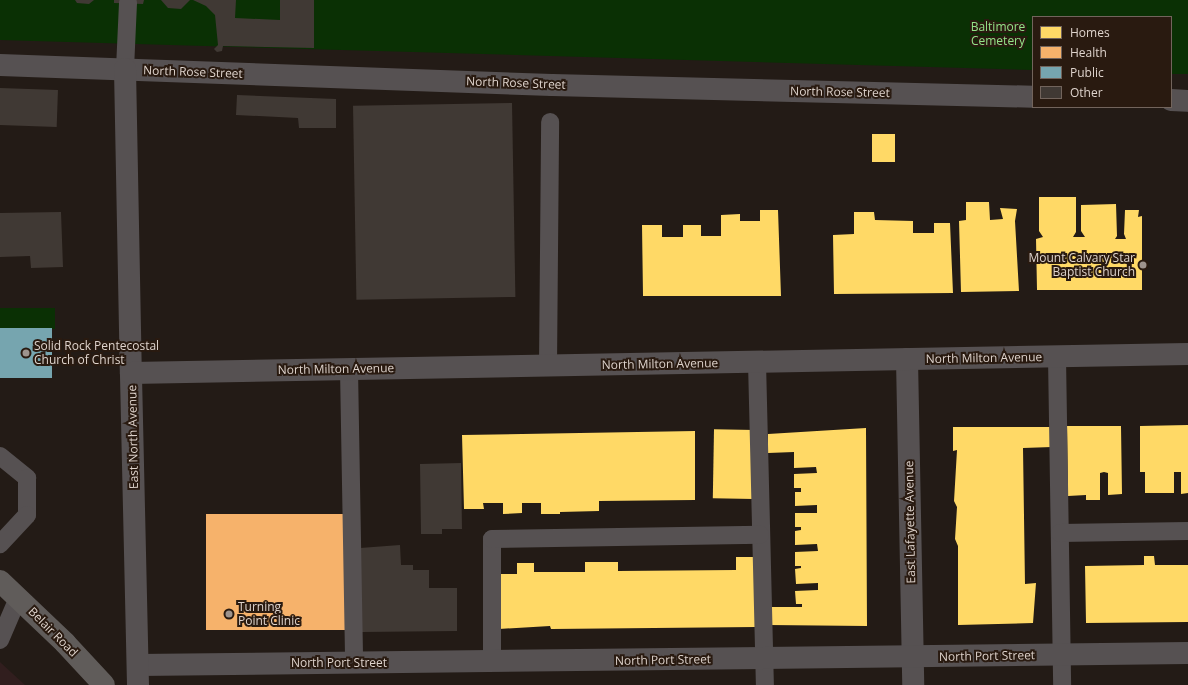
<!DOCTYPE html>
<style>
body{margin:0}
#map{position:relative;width:1188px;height:685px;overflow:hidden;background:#231b16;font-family:"Open Sans",sans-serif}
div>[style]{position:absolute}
.commercial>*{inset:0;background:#311e1e}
.green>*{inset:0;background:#0a3004;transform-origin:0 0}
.homes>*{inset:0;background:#ffd966;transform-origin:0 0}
.health>*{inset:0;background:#f6b26b;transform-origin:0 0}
.public>*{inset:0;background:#76a5af;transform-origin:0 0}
.building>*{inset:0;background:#403934;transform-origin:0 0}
.service>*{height:18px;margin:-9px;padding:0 9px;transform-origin:9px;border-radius:9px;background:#565152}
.minor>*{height:22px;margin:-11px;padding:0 11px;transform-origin:11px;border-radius:11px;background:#565152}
.tertiary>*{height:22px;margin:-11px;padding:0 11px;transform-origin:11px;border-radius:11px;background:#565152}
.primary>*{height:22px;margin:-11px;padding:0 11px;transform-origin:11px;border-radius:11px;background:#605c5a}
.dots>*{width:11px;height:11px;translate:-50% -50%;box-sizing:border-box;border:2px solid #291a10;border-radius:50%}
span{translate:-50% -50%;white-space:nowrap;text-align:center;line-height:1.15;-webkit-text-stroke:4px #291a10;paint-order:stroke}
.park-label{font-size:12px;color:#94e388}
.street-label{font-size:12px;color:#dfd4cd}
.poi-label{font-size:12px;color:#dfd4cd}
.right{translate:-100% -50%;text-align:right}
.left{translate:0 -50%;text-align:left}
.legend{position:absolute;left:1032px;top:16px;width:140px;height:92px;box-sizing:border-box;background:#291a10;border:1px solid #72645c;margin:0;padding:5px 7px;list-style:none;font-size:12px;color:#dfd4cd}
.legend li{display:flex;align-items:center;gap:8px;height:20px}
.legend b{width:20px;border:1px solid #72645c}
</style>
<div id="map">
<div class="commercial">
<div style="clip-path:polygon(0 662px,25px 685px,0 685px)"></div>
</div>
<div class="green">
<div style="clip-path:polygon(0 0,1188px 0,1188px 74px,1171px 74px,1171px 17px,1033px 17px,1033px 70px,0 40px)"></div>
<div style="left:55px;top:308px;width:21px;height:55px;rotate:90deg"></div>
</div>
<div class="homes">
<div style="left:872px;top:134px;width:23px;height:28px"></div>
<div style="clip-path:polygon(1039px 197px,1076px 197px,1076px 232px,1073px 237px,1085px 237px,1081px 231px,1081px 205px,1116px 204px,1117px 236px,1115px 239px,1126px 239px,1124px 234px,1125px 210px,1139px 210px,1138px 217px,1142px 216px,1142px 290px,1037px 290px,1036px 239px,1043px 237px,1039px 231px)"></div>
<div style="clip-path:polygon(966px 202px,989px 202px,990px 220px,1003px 219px,1000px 208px,1017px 209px,1015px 221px,1019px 291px,961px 292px,959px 221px,966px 220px)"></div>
<div style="clip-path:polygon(760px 210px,778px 210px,781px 296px,643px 296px,642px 225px,662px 225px,662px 237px,683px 237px,683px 225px,701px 225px,701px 236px,721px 236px,721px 215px,740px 214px,740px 221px,760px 221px)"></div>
<div style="clip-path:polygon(854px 212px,874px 212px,875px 220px,913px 221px,913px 233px,934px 233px,934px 223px,950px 223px,953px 293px,834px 294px,833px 235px,854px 234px)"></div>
<div style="clip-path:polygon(1188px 425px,1188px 493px,1181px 494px,1181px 472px,1174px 472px,1174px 493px,1145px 493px,1145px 472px,1140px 472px,1140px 426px)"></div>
<div style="clip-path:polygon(1067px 426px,1121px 426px,1122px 494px,1108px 495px,1108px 473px,1104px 472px,1100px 473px,1100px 500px,1086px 500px,1086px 495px,1068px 496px)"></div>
<div style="clip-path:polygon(953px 427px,1052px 427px,1052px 447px,1023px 448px,1025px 584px,1036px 583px,1033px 623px,958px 625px,958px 546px,955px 539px,957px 507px,954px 501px,957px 450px,953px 451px)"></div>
<div style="clip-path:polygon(866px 428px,867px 626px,769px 625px,770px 607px,802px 607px,802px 604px,796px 604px,795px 591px,818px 590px,818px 583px,796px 584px,795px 569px,801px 568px,801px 566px,795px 566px,795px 552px,818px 551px,817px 544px,795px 545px,795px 531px,801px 530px,801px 527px,795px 527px,795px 513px,817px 513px,817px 505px,795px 506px,795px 492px,801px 492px,801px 488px,794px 488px,794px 474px,817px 473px,816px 467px,794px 468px,794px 452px,768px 453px,768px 434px)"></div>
<div style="left:755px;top:430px;width:69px;height:41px;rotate:91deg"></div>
<div style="clip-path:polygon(695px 431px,695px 500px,599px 501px,599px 511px,560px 512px,560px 514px,541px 514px,541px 503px,522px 503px,522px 513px,503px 514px,503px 503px,483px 503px,484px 509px,464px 509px,462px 435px)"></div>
<div style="clip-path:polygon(1144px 556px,1154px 556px,1155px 565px,1188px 565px,1188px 622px,1086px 623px,1085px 566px,1144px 565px)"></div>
<div style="clip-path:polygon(736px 557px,755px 557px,756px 627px,551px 629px,550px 626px,499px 629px,499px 574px,517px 574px,517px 563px,534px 563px,534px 572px,585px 572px,585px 562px,618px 562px,618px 571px,736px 570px)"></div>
</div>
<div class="health">
<div style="left:345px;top:514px;width:116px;height:139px;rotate:90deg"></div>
</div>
<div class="public">
<div style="left:52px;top:328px;width:50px;height:52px;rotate:90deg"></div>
</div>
<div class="building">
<div style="clip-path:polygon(75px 0,94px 0,89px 4px,77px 3px)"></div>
<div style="clip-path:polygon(114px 0,144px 0,143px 4px,114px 3px)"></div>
<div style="clip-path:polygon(161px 0,190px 0,181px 9px,168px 8px)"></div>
<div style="clip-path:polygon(193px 0,236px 0,235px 18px,280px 20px,280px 0,314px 0,314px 48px,223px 46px,222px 51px,217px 52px,214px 49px,218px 45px,215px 15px,206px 6px)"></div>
<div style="left:0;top:88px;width:58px;height:37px;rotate:2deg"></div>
<div style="clip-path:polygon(237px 95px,336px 99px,336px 128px,299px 128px,298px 118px,236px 115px)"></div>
<div style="left:512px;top:103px;width:194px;height:159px;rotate:89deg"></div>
<div style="clip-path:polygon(61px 212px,63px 267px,31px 268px,30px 256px,0 257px,0 213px)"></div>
<div style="clip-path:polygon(461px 463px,462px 529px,442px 529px,442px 534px,421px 534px,420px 464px)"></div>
<div style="clip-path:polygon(400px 545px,401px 565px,413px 565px,413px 570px,429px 570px,429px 588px,457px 588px,457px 631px,362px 632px,360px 548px)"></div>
</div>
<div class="service">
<div style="left:125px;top:69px;width:66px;rotate:-87.4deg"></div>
<div style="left:1057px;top:357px;width:328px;rotate:89.1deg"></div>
<div style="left:757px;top:362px;width:323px;rotate:88.6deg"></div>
<div style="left:548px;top:366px;width:244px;rotate:-89.5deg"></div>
<div style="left:349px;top:369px;width:294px;rotate:89deg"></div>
<div style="left:0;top:456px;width:35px;rotate:39deg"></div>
<div style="left:27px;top:478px;width:37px;rotate:90deg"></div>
<div style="left:27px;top:515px;width:40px;rotate:133deg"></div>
<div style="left:1060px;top:533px;width:128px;rotate:-0.9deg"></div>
<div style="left:0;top:640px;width:46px;rotate:-66.8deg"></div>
<div style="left:492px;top:662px;width:123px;rotate:-90deg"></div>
<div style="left:492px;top:539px;width:268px;rotate:-0.9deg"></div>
</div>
<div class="minor">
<div style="left:0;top:65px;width:552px;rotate:2.08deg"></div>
<div style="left:552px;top:85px;width:481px;rotate:1.4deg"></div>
<div style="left:125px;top:69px;width:304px;rotate:88.9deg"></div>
<div style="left:1171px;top:100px;width:17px;rotate:3deg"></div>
<div style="left:907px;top:359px;width:326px;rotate:88.9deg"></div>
<div style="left:138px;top:665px;width:1050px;rotate:-0.65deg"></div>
</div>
<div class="tertiary">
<div style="left:138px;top:685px;width:312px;rotate:-91.3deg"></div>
<div style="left:131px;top:373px;width:1057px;rotate:-1.03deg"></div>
</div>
<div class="primary">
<div style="left:0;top:581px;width:90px;rotate:43.6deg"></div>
<div style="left:65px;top:643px;width:57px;rotate:47.1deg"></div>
</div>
<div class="dots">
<div style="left:1143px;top:265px;background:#9d938d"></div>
<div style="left:26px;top:353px;background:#9d938d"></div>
<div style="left:229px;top:614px;background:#9d938d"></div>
</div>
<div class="park-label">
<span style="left:998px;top:34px">Baltimore<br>Cemetery</span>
</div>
<div class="street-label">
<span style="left:193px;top:72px;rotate:2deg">North Rose Street</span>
<span style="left:516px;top:83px;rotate:2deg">North Rose Street</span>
<span style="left:840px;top:92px;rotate:1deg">North Rose Street</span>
<span style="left:984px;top:358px;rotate:-1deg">North Milton Avenue</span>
<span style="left:660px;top:364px;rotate:-1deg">North Milton Avenue</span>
<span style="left:336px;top:369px;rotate:-1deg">North Milton Avenue</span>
<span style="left:133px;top:437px;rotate:-91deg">East North Avenue</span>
<span style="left:910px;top:522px;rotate:-91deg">East Lafayette Avenue</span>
<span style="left:53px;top:632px;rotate:45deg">Belair Road</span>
<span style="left:987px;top:656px;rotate:-1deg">North Port Street</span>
<span style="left:663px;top:660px;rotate:-1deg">North Port Street</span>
<span style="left:339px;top:663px">North Port Street</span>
</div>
<div class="poi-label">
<span class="right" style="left:1135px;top:265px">Mount Calvary Star<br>Baptist Church</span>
<span class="left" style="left:34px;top:353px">Solid Rock Pentecostal<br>Church of Christ</span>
<span class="left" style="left:238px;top:614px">Turning<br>Point Clinic</span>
</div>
<ul class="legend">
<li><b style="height:11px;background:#ffd966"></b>Homes</li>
<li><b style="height:11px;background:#f6b26b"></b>Health</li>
<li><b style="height:11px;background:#76a5af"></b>Public</li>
<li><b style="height:11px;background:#403934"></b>Other</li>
</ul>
</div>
